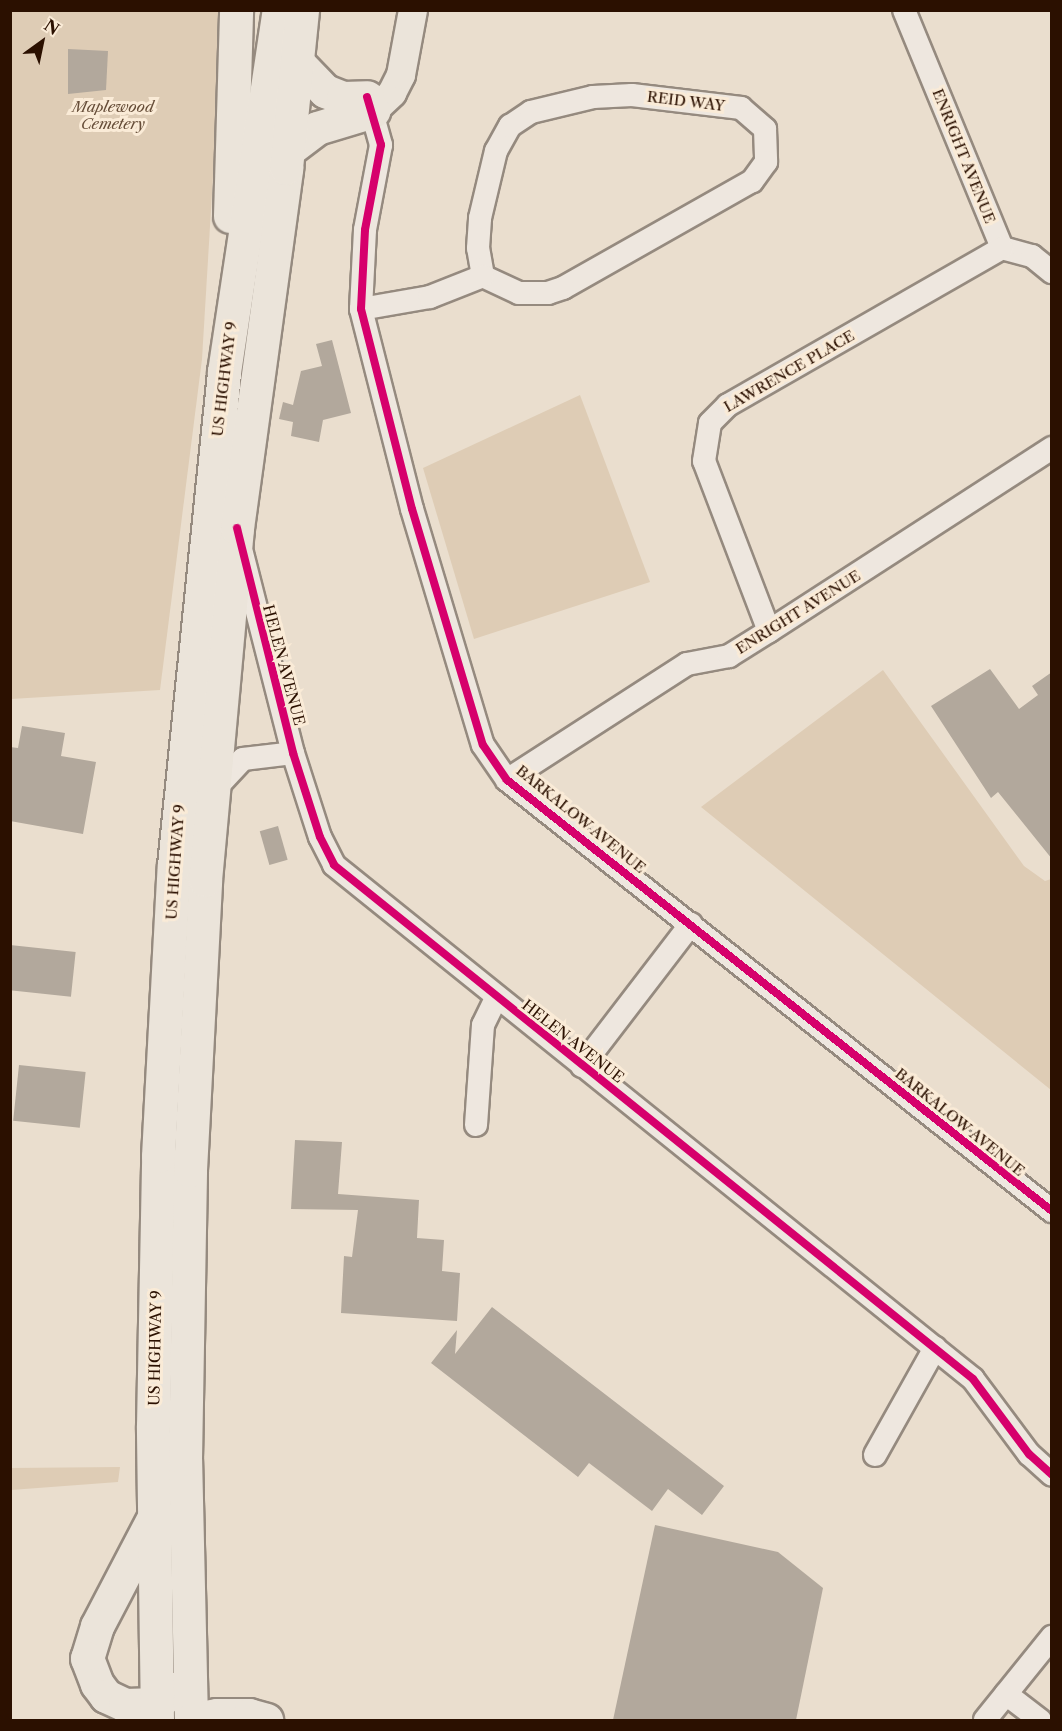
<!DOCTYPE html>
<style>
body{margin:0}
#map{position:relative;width:1062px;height:1731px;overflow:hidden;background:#eadece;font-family:"Libre Caslon Text",serif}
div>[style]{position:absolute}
.green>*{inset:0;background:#deccb5}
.building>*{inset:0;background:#b2a89c;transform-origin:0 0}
.roads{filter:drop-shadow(2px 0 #958a7f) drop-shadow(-2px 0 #958a7f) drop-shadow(0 2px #958a7f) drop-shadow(0 -2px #958a7f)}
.minor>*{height:22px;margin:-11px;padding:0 11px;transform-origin:11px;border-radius:11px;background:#eee7df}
.major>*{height:28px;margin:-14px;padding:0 14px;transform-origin:14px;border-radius:14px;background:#ebe4da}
.highway>*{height:33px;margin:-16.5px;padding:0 16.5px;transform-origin:16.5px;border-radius:16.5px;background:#ebe4da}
.cycleway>*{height:8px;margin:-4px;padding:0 4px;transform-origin:4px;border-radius:4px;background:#d6006c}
span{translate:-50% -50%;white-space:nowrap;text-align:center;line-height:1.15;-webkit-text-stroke:6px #faebd7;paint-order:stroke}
.street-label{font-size:15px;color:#2b1000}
.park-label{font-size:15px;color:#664d38;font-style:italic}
.frame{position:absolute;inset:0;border:12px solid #2b1000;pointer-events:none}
.north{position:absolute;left:12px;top:12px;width:60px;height:60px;-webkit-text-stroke:4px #faebd7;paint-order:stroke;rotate:33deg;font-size:16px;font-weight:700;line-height:24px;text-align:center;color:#2b1000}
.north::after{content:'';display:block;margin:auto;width:21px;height:27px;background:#2b1000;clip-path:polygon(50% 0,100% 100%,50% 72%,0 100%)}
</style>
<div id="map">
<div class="green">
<div style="clip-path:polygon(11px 11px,223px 11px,202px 359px,160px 690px,11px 699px)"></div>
<div style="clip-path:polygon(580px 395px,650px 582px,474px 639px,423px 468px)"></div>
<div style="clip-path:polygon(883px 670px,1024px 866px,1045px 881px,1051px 879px,1051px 1090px,701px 807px)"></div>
<div style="clip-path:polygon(120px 1467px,118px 1482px,11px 1490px,11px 1468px)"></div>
</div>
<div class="building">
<div style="clip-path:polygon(68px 49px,108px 51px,106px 90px,68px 94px)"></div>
<div style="clip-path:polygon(332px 340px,351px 413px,323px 420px,319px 442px,291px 436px,293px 422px,279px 419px,283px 402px,293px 405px,301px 371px,322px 366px,316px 344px)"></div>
<div style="clip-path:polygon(990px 669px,1019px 709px,1038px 695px,1032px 686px,1052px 672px,1052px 859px,998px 792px,991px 798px,931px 706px)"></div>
<div style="clip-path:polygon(22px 726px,65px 733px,61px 756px,96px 762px,83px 834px,10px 821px,10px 747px,18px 748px)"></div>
<div style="left:278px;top:826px;width:35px;height:19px;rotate:74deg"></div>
<div style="left:10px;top:945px;width:66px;height:45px;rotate:6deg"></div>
<div style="left:19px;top:1065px;width:67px;height:56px;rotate:6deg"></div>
<div style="clip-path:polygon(295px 1140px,342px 1142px,338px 1194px,419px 1200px,417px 1238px,444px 1240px,442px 1271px,460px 1273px,457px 1321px,341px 1313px,344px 1256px,352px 1257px,358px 1210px,291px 1209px)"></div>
<div style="clip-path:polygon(492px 1307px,724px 1486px,702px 1515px,668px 1489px,652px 1511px,589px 1463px,578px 1477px,431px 1363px,457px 1330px,455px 1354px)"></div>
<div style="clip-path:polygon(655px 1525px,778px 1552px,823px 1588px,796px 1720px,613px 1720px)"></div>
</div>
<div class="roads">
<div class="minor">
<div style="left:904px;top:10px;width:257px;rotate:67.6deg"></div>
<div style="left:1002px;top:248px;width:31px;rotate:15deg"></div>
<div style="left:1032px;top:256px;width:26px;rotate:39deg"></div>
<div style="left:632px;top:95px;width:110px;rotate:6.8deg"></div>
<div style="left:741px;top:108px;width:32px;rotate:41deg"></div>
<div style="left:765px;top:129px;width:33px;rotate:88deg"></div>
<div style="left:766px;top:162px;width:24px;rotate:126deg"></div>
<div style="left:752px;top:181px;width:217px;rotate:150.5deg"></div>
<div style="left:563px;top:288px;width:16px;rotate:162deg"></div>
<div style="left:548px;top:293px;width:29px;rotate:180deg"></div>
<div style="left:519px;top:293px;width:40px;rotate:-155deg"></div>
<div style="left:483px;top:276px;width:28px;rotate:-100deg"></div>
<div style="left:478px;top:248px;width:30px;rotate:-86deg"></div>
<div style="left:480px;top:218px;width:69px;rotate:-76.6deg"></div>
<div style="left:496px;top:151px;width:29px;rotate:-61deg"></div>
<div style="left:510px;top:126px;width:25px;rotate:-34deg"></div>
<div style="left:531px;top:112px;width:64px;rotate:-13.6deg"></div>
<div style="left:593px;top:97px;width:39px;rotate:-3deg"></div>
<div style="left:368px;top:98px;width:49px;rotate:74.5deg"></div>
<div style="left:381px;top:145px;width:86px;rotate:100.7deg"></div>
<div style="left:365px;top:230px;width:79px;rotate:92.9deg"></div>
<div style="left:361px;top:309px;width:206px;rotate:75.7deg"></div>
<div style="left:412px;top:509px;width:246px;rotate:73.3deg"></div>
<div style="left:483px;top:745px;width:42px;rotate:55.6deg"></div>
<div style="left:507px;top:780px;width:695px;rotate:38.34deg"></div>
<div style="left:361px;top:309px;width:70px;rotate:-9.9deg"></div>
<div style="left:430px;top:297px;width:57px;rotate:-21.6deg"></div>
<div style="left:242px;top:553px;width:206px;rotate:75.7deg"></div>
<div style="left:293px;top:753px;width:88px;rotate:72.2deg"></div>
<div style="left:320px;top:837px;width:31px;rotate:63deg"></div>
<div style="left:334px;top:865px;width:820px;rotate:38.81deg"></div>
<div style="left:973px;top:1379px;width:94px;rotate:53.3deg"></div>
<div style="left:1029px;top:1454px;width:31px;rotate:42deg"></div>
<div style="left:769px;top:631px;width:182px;rotate:-110.9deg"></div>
<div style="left:704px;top:461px;width:38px;rotate:-81deg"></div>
<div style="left:710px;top:423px;width:25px;rotate:-45deg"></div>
<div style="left:728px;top:405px;width:316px;rotate:-29.8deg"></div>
<div style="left:507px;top:780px;width:214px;rotate:-32.8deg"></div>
<div style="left:687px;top:664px;width:43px;rotate:-10.8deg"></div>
<div style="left:729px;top:656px;width:47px;rotate:-32deg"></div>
<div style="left:769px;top:631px;width:337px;rotate:-32.9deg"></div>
<div style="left:214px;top:790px;width:42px;rotate:-46.9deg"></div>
<div style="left:243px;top:759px;width:50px;rotate:-6.8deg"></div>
<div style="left:582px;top:1066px;width:179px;rotate:-52.5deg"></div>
<div style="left:476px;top:1125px;width:100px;rotate:-86deg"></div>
<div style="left:483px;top:1025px;width:30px;rotate:-64deg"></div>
<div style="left:875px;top:1455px;width:123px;rotate:-60.7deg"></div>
<div style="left:1006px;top:1694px;width:43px;rotate:37.4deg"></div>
<div style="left:985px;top:1720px;width:107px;rotate:-51.1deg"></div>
</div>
<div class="major">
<div style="left:373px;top:111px;width:26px;rotate:-43deg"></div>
<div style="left:392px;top:93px;width:20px;rotate:-63deg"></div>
<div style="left:401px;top:75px;width:66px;rotate:-79.5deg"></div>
</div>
<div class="highway">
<div style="left:297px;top:62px;width:40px;rotate:46deg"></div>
<div style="left:325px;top:91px;width:19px;rotate:21deg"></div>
<div style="left:343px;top:98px;width:24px;rotate:-2deg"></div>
<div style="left:288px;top:150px;width:36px;rotate:-37deg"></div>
<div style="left:317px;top:128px;width:59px;rotate:-16.9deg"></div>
<div style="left:230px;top:216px;width:206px;rotate:-88.3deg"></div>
<div style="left:153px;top:1519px;width:121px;rotate:117.6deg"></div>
<div style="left:97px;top:1626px;width:34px;rotate:107deg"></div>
<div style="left:87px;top:1658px;width:28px;rotate:69deg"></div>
<div style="left:97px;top:1684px;width:15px;rotate:53deg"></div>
<div style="left:106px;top:1696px;width:21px;rotate:25deg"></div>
<div style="left:125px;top:1705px;width:32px;rotate:-2deg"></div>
<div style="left:157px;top:1704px;width:22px;rotate:-43deg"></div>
<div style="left:157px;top:1720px;width:294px;rotate:-90.8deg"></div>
<div style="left:153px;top:1426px;width:270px;rotate:-88.9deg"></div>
<div style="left:158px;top:1156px;width:291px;rotate:-86.9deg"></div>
<div style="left:174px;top:865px;width:496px;rotate:-84.2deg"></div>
<div style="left:224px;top:372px;width:366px;rotate:-81.4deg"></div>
<div style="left:191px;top:1720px;width:261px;rotate:-91.3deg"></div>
<div style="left:185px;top:1459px;width:289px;rotate:-89deg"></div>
<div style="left:190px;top:1170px;width:290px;rotate:-87deg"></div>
<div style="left:205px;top:880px;width:353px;rotate:-84.8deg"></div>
<div style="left:237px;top:528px;width:363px;rotate:-82.2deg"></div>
<div style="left:286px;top:168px;width:159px;rotate:-84.2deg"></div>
<div style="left:191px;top:1720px;width:26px;rotate:-11deg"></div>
<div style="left:217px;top:1715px;width:32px"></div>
<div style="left:249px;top:1715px;width:18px;rotate:16deg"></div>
</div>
</div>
<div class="cycleway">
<div style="left:367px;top:97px;width:50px;rotate:73.7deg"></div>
<div style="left:381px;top:145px;width:86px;rotate:100.7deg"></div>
<div style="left:365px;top:230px;width:79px;rotate:92.9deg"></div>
<div style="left:361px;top:309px;width:206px;rotate:75.7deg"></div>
<div style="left:412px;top:509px;width:246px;rotate:73.3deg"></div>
<div style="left:483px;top:745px;width:42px;rotate:55.6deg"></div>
<div style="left:507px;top:780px;width:695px;rotate:38.34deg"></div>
<div style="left:237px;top:528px;width:232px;rotate:76deg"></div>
<div style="left:293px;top:753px;width:88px;rotate:72.2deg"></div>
<div style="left:320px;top:837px;width:31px;rotate:63deg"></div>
<div style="left:334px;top:865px;width:820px;rotate:38.81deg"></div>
<div style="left:973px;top:1379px;width:94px;rotate:53.3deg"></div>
<div style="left:1029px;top:1454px;width:31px;rotate:42deg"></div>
</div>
<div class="street-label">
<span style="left:686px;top:101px;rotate:7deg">REID WAY</span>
<span style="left:964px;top:156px;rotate:68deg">ENRIGHT AVENUE</span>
<span style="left:789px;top:371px;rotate:-30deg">LAWRENCE PLACE</span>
<span style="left:224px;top:379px;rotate:-83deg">US HIGHWAY 9</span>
<span style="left:798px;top:612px;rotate:-32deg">ENRIGHT AVENUE</span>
<span style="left:284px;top:665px;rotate:75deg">HELEN AVENUE</span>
<span style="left:581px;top:819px;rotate:39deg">BARKALOW AVENUE</span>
<span style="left:175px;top:862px;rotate:-86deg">US HIGHWAY 9</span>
<span style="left:573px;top:1041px;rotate:38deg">HELEN AVENUE</span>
<span style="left:960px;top:1122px;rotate:39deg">BARKALOW AVENUE</span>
<span style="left:155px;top:1348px;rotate:-89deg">US HIGHWAY 9</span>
</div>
<div class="park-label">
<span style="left:113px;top:115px">Maplewood<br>Cemetery</span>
</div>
<div class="frame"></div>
<div class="north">N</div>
</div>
